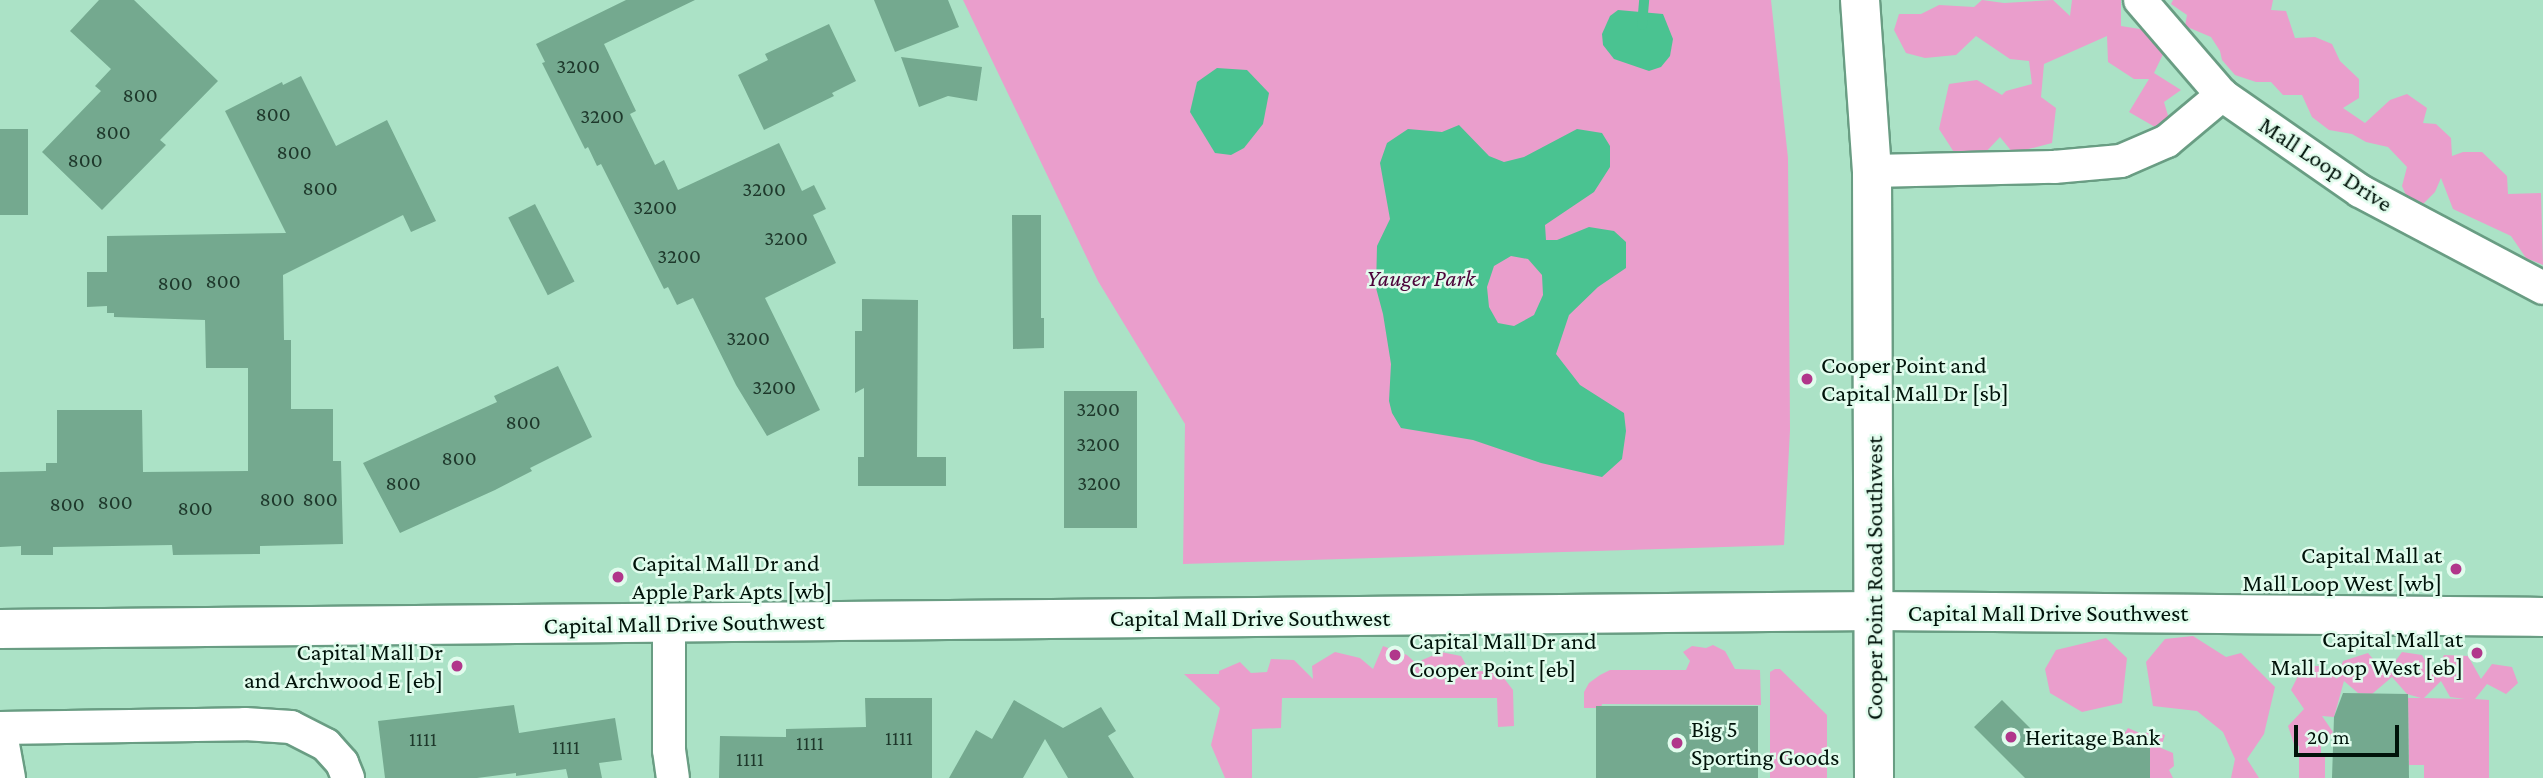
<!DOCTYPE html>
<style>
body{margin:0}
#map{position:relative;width:2543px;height:778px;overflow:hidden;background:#abe2c6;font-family:"Crimson Pro",serif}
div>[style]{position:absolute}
.green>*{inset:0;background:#ea9ecc}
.water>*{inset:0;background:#4ac391}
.stream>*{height:10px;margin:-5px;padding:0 5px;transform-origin:5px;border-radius:5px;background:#4ac391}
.building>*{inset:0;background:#74a98f;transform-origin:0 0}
.roads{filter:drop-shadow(2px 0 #699d83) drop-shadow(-2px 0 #699d83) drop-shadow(0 2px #699d83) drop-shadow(0 -2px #699d83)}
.street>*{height:32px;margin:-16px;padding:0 16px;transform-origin:16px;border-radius:16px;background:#fff}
.secondary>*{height:38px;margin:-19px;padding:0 19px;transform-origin:19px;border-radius:19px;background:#fff}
.dots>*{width:19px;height:19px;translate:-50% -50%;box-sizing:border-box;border:4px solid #e1fced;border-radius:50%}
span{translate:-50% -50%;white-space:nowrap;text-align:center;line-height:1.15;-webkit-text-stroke:5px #e1fced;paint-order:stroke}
.number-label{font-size:21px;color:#1e382b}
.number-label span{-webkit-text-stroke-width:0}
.street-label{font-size:24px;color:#01130a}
.park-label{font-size:24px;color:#4d043a;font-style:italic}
.poi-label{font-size:24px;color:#01130a}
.left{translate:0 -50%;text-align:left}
.right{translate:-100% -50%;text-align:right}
.scale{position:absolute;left:2294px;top:725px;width:105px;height:32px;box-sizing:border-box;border:4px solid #01130a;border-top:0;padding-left:9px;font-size:21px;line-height:24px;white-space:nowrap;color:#01130a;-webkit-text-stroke:5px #e1fced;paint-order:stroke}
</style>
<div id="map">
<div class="green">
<div style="clip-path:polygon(963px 0,1771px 0,1788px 158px,1790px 430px,1784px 545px,1183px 564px,1185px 424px,1098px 281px)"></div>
<div style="clip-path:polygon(1982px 0,2004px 3px,2053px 0,2070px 16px,2072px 0,2121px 0,2121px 26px,2146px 30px,2166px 48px,2154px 73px,2181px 90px,2164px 102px,2169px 119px,2155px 127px,2129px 112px,2149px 79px,2134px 79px,2108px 62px,2107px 36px,2044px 64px,2041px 97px,2056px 108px,2052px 143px,2013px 153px,2000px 137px,1982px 156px,1959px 160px,1939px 129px,1949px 84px,1977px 80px,2002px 95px,2006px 91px,2032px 84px,2029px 61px,2010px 59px,1976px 36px,1956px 55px,1925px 58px,1906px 53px,1894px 30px,1899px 14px,1921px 14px,1939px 5px,1974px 7px)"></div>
<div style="clip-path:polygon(2173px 0,2273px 0,2271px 10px,2286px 11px,2295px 38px,2315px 37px,2332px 44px,2340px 61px,2359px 79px,2359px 98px,2343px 108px,2365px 123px,2390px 100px,2407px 94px,2427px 108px,2423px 123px,2436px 124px,2451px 138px,2452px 156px,2463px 152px,2482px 152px,2507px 176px,2508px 194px,2541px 193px,2543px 265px,2526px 258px,2511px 236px,2453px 209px,2441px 178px,2435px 192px,2422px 205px,2409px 202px,2402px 186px,2407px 167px,2388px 147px,2366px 142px,2352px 134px,2329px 130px,2312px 117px,2302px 95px,2283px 95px,2271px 82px,2256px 82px,2235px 75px,2222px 60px,2220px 51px,2211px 37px,2185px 26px,2187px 15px,2171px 4px)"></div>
<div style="clip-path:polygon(2193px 636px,2226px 657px,2241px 653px,2275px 687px,2264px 734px,2247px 759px,2259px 778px,2231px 778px,2235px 759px,2223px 732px,2197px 711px,2153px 706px,2146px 662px,2165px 639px)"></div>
<div style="clip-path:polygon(2106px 638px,2127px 658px,2122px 703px,2082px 712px,2050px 693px,2045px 669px,2056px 650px)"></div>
<div style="clip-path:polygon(1713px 645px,1725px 651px,1735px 669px,1760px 670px,1761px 705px,1602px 704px,1601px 708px,1584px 708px,1584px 692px,1589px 683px,1600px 675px,1610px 670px,1686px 670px,1690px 661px,1683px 652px,1692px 646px,1706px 648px)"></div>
<div style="clip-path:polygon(1383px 646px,1407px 655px,1419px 666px,1422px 660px,1441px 652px,1461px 656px,1469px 670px,1491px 672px,1503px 677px,1513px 690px,1514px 726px,1498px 727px,1497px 698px,1282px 698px,1281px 728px,1252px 729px,1252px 778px,1225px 778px,1211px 745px,1220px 708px,1184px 674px,1219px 674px,1219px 671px,1240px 662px,1251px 673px,1267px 672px,1271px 659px,1294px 660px,1313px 679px,1312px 666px,1335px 652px,1360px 658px,1373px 669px)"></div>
<div style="clip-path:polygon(evenodd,2402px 652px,2422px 655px,2434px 676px,2444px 655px,2468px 656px,2481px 679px,2492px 664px,2512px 667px,2518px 683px,2506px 694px,2487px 684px,2475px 699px,2489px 700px,2489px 778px,2424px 778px,2424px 765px,2409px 765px,2408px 698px,2421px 698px,2407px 694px,2392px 677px,2372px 694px,2358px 693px,2344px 681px,2334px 717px,2322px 716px,2333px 732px,2321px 745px,2321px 754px,2325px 755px,2325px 778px,2299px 778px,2299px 746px,2294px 744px,2288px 726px,2304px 709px,2291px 690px,2303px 666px,2321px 666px,2337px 679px,2343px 661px,2368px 653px,2386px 674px,2402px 652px,2441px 681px,2450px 697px,2465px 699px,2424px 698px,2441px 681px)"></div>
<div style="clip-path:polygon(1775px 669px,1780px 669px,1827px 715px,1827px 778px,1770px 778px,1770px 672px)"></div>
<div style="clip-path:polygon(2128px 728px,2142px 734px,2151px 731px,2165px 735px,2161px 748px,2173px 753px,2174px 766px,2169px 770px,2173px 778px,2150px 778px,2120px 740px)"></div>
</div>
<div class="water">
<div style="clip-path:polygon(1618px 10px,1663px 14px,1673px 39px,1670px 56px,1661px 67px,1649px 71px,1614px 59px,1603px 45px,1602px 34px,1610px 16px)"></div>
<div style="clip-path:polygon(1217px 68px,1247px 70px,1269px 93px,1263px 124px,1244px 148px,1231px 155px,1215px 153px,1190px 112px,1197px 82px)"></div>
<div style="clip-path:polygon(evenodd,1459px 125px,1489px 156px,1504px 162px,1524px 157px,1577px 129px,1602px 133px,1610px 146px,1610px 167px,1594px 192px,1545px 225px,1546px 240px,1557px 240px,1589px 227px,1614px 231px,1626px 242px,1626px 268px,1598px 287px,1569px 315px,1556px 354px,1580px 385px,1624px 413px,1626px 431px,1622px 459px,1602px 477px,1541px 463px,1473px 440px,1401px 428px,1392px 413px,1389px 401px,1391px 364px,1383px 314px,1376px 288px,1377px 246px,1390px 219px,1380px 163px,1387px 143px,1408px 129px,1442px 132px,1459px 125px,1511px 256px,1528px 259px,1542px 275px,1543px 295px,1534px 315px,1514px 326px,1498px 323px,1489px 307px,1487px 287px,1494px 266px,1511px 256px)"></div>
</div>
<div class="stream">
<div style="left:1642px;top:25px;width:25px;rotate:-85deg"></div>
</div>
<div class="building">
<div style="clip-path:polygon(99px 0,134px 0,218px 81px,160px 140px,166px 145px,102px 210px,42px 152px,101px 91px,95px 86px,111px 69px,70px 31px)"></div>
<div style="clip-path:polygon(626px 0,695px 0,604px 44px,636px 111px,630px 114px,655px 165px,664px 160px,678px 190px,779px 143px,802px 191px,814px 185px,826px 209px,813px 215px,836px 263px,765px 298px,820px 410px,767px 436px,736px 385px,693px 298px,677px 305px,668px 287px,664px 289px,601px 164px,597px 166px,588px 147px,585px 149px,542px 63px,545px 62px,536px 44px)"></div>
<div style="clip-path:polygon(874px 0,948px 0,959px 27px,895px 52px)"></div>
<div style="clip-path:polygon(829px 24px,856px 81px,832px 93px,834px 96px,764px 130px,738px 75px,768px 60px,765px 54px)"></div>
<div style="clip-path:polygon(901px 57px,982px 67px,977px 101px,948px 96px,919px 107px)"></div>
<div style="clip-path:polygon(301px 76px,336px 146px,387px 120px,436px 221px,411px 232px,403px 215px,283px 275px,284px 340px,291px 340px,291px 409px,333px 409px,333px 461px,341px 461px,343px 544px,260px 546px,260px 554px,173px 555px,172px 545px,53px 547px,53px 555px,21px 555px,21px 546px,0 547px,0 472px,46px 471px,46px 463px,57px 463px,57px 410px,142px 410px,143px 472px,248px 471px,248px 368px,206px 368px,205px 320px,114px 317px,114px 313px,107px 313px,107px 306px,87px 307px,87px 272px,107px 272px,107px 236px,286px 233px,225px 111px,282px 82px,283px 85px)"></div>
<div style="left:0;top:129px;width:28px;height:86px"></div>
<div style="left:535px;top:204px;width:87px;height:30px;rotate:63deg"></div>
<div style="clip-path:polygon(1012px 215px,1041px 215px,1041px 318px,1044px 318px,1044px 348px,1013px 349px)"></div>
<div style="clip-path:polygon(862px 299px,918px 300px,917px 457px,946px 457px,946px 486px,858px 486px,858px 457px,864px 457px,864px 388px,855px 393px,855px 331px,862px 331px)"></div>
<div style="clip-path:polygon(558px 366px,592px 437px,530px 468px,532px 471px,495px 490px,400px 533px,363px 463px,497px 402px,494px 396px)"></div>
<div style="left:1137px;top:391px;width:137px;height:73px;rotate:90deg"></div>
<div style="clip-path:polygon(2343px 693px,2408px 694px,2409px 778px,2332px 778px,2334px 717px)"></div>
<div style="clip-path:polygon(865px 698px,932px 698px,932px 778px,719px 778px,720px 736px,786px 737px,786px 729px,866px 727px)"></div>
<div style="clip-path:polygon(1014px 700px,1063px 728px,1101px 707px,1116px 731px,1108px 736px,1134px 778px,1068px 778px,1045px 739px,1023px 778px,949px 778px,976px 730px,992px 739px)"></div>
<div style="clip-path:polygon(2002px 700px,2048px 746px,2150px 747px,2150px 778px,2025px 778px,1974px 727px)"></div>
<div style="clip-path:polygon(514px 705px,519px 733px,615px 718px,622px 760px,599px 763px,602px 778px,568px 778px,566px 769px,516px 776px,516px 773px,477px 778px,385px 778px,378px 721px)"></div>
<div style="left:1758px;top:706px;width:72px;height:162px;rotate:90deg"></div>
</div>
<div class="roads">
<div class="street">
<div style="left:2140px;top:0;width:125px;rotate:49.2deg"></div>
<div style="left:2222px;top:95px;width:168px;rotate:34.8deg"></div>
<div style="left:2360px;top:191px;width:207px;rotate:27.9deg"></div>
<div style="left:1872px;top:171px;width:182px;rotate:-1.3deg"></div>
<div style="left:2054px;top:167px;width:67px;rotate:-5.1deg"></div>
<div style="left:2121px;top:161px;width:50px;rotate:-23.5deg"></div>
<div style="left:2167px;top:141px;width:72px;rotate:-39.9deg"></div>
<div style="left:669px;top:623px;width:127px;rotate:90deg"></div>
<div style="left:669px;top:750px;width:28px;rotate:82deg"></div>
<div style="left:0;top:728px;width:245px;rotate:-0.9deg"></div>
<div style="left:245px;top:724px;width:46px;rotate:3.7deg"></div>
<div style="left:291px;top:727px;width:39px;rotate:27deg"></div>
<div style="left:326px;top:745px;width:24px;rotate:48deg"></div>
<div style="left:342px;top:763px;width:16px;rotate:68deg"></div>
<div style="left:0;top:728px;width:51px;rotate:79.8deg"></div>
</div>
<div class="secondary">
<div style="left:1860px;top:0;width:171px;rotate:86deg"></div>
<div style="left:1872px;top:171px;width:607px;rotate:89.81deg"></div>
<div style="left:0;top:629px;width:1874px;rotate:-0.55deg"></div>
<div style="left:1874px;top:611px;width:669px;rotate:0.51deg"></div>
</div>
</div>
<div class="dots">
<div style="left:1807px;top:379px;background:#b1378b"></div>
<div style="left:2456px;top:569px;background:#b1378b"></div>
<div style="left:618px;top:577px;background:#b1378b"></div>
<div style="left:2477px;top:653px;background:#b1378b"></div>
<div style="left:1395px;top:655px;background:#b1378b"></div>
<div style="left:457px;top:666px;background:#b1378b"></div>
<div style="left:2011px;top:737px;background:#b1378b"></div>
<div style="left:1677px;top:743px;background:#b1378b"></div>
</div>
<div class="number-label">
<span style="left:578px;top:66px">3200</span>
<span style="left:140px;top:95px">800</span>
<span style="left:273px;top:114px">800</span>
<span style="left:602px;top:116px">3200</span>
<span style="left:113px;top:132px">800</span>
<span style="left:294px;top:152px">800</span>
<span style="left:85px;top:160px">800</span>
<span style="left:320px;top:188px">800</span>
<span style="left:764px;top:189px">3200</span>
<span style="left:655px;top:207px">3200</span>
<span style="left:786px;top:238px">3200</span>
<span style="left:679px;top:256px">3200</span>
<span style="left:223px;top:281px">800</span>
<span style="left:175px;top:283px">800</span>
<span style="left:748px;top:338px">3200</span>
<span style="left:774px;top:387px">3200</span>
<span style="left:1098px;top:409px">3200</span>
<span style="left:523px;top:422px">800</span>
<span style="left:1098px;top:444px">3200</span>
<span style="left:459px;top:458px">800</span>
<span style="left:403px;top:483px">800</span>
<span style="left:1099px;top:483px">3200</span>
<span style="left:277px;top:499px">800</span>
<span style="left:320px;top:499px">800</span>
<span style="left:115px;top:502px">800</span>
<span style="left:67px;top:504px">800</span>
<span style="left:195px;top:508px">800</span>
<span style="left:899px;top:738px">1111</span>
<span style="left:423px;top:739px">1111</span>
<span style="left:810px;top:743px">1111</span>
<span style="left:566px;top:747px">1111</span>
<span style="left:750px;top:759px">1111</span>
</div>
<div class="street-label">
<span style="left:2326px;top:164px;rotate:33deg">Mall Loop Drive</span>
<span style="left:1874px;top:578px;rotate:-90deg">Cooper Point Road Southwest</span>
<span style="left:2048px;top:613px">Capital Mall Drive Southwest</span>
<span style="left:1250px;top:618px">Capital Mall Drive Southwest</span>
<span style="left:684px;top:623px;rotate:-1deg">Capital Mall Drive Southwest</span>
</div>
<div class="park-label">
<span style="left:1421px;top:278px">Yauger Park</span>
</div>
<div class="poi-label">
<span class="left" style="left:1821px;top:379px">Cooper Point and<br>Capital Mall Dr [sb]</span>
<span class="right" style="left:2442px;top:569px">Capital Mall at<br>Mall Loop West [wb]</span>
<span class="left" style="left:632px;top:577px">Capital Mall Dr and<br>Apple Park Apts [wb]</span>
<span class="right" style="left:2463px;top:653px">Capital Mall at<br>Mall Loop West [eb]</span>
<span class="left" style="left:1409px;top:655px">Capital Mall Dr and<br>Cooper Point [eb]</span>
<span class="right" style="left:443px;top:666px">Capital Mall Dr<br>and Archwood E [eb]</span>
<span class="left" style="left:1691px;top:743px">Big 5<br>Sporting Goods</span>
<span class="left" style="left:2025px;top:737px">Heritage Bank</span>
</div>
<div class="scale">20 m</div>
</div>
